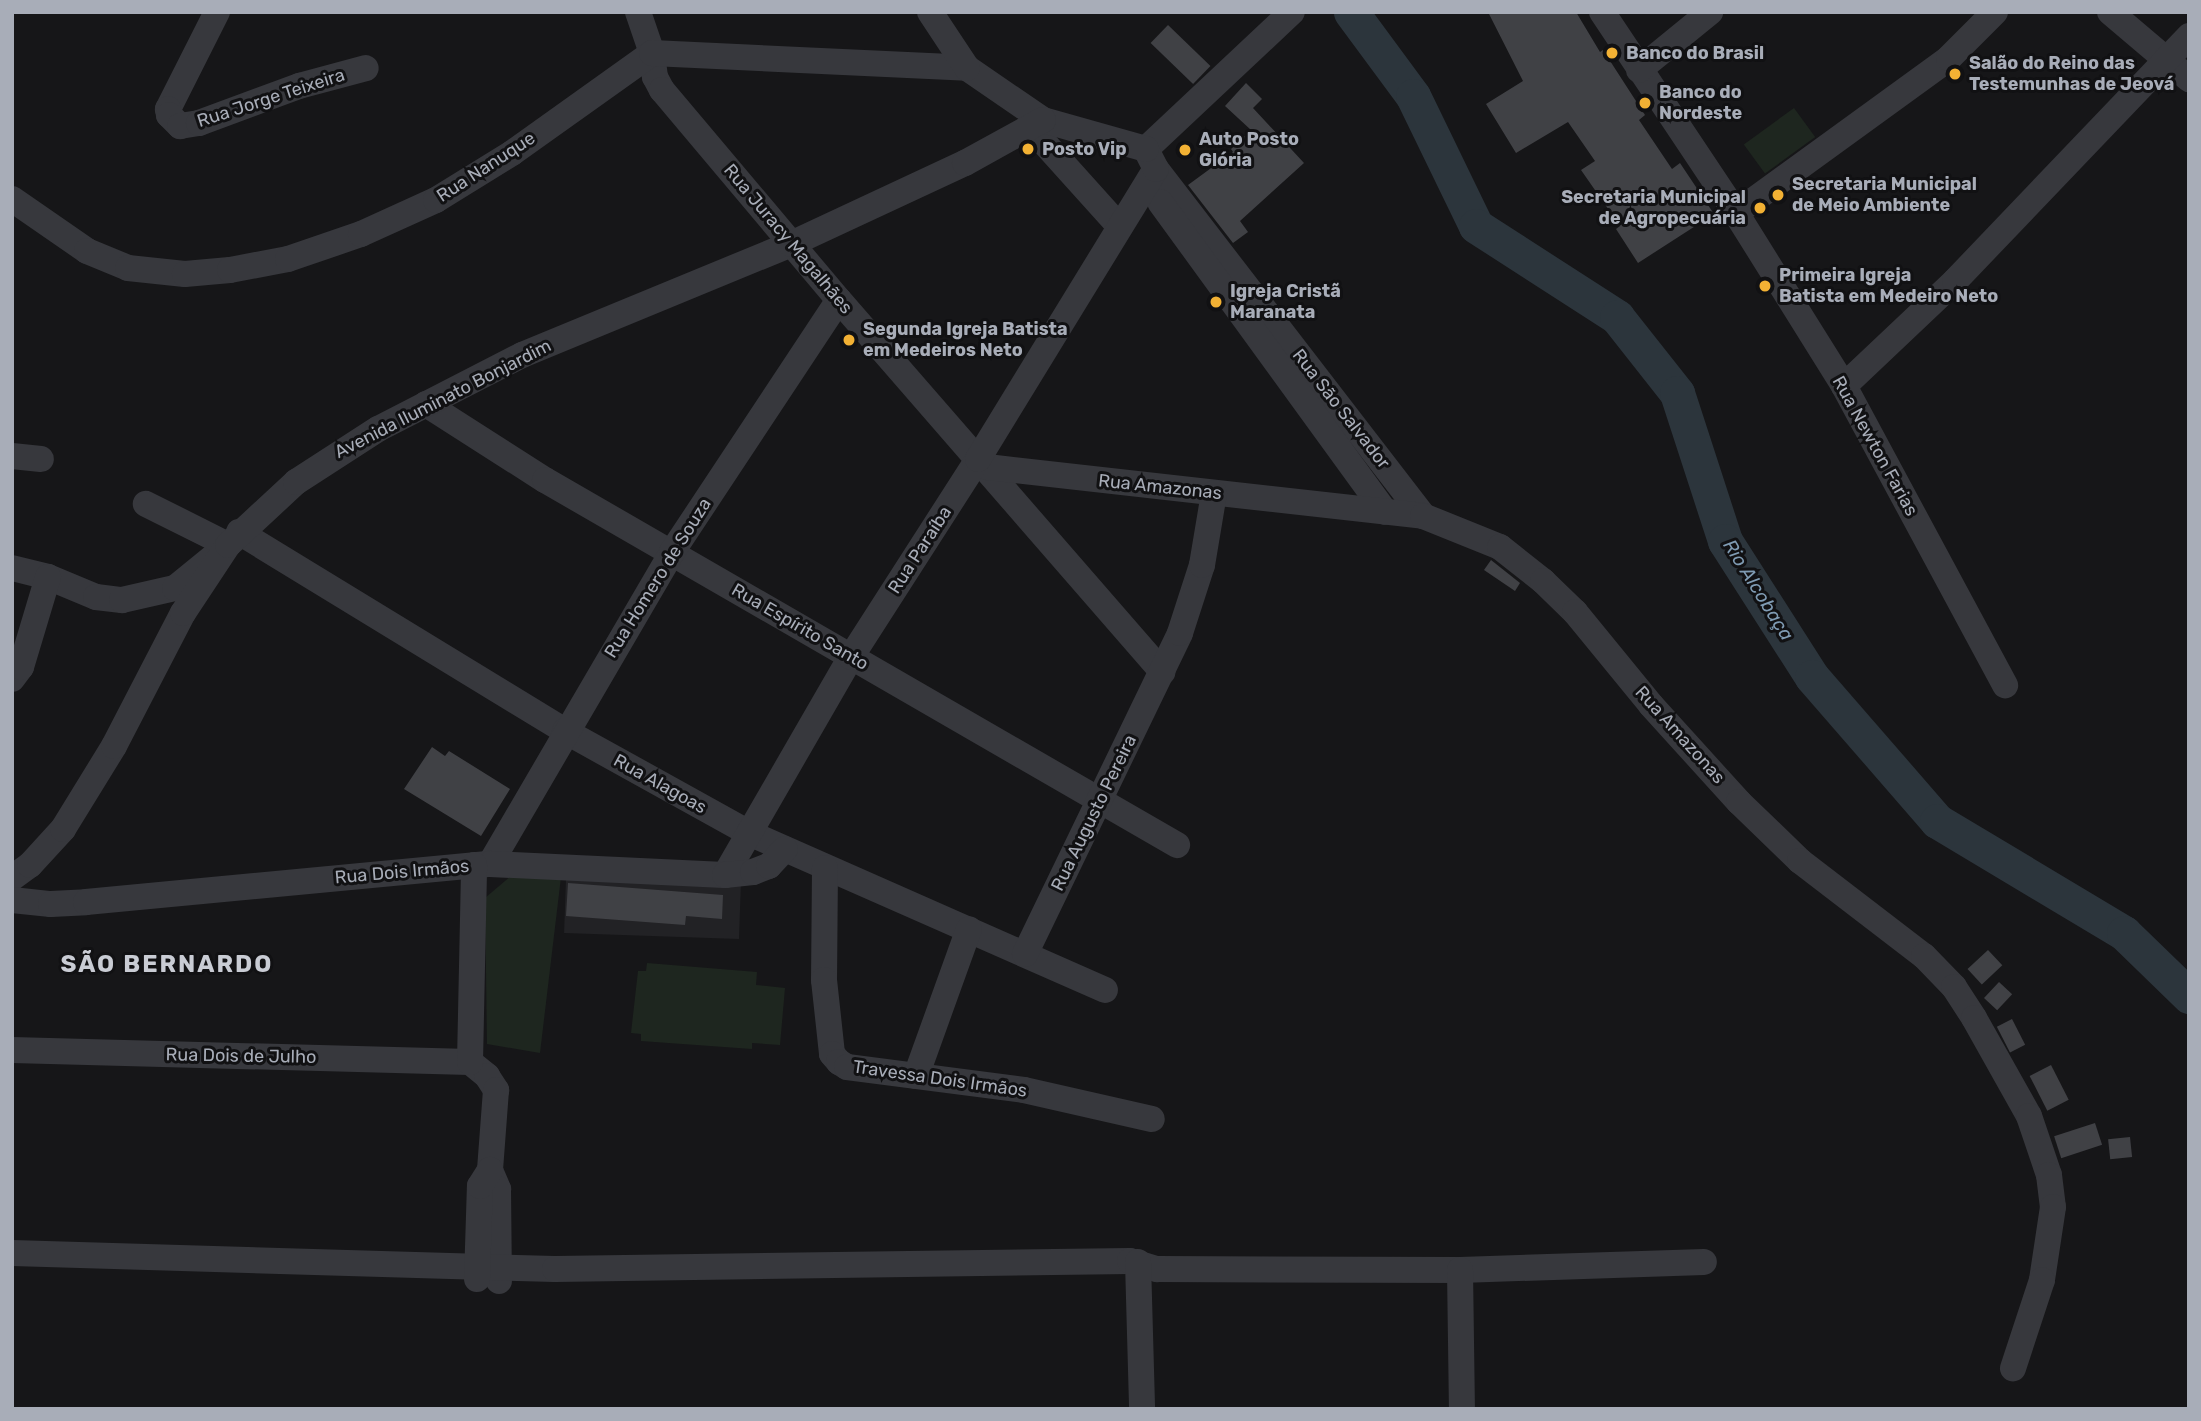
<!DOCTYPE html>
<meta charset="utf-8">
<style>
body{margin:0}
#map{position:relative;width:2201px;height:1421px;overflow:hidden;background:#161618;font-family:Rubik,sans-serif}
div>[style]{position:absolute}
.built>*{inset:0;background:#222225;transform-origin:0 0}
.green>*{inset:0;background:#1e261f;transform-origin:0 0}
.river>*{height:35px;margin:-17.5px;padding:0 17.5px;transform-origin:17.5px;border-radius:17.5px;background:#2c353c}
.building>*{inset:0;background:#404145;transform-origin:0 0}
.minor>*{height:26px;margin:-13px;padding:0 13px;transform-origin:13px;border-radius:13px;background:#37383d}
.dots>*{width:19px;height:19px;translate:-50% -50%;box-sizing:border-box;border:4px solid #111113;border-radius:50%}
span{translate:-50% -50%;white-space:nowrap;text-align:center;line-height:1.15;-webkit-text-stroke:6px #111113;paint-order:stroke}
.poi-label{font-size:18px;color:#a8adb8;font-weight:700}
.left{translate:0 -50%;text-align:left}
.right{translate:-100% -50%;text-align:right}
.street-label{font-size:18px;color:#a8adb8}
.water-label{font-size:19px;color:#7f9bb3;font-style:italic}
.district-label{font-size:24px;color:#c9ccd4;font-weight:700;letter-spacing:2px}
.frame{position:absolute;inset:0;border:14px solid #a8adb8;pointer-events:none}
</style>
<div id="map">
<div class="built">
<div style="left:566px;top:878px;width:175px;height:55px;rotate:2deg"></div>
</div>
<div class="green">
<div style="left:1794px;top:108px;width:36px;height:62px;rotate:54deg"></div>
<div style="clip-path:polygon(511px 876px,561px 877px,540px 1053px,487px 1044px,485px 898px)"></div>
<div style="clip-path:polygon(647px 963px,757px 972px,756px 985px,785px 988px,780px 1045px,752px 1043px,752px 1049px,641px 1041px,641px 1034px,631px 1033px,638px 971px,646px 971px)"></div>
</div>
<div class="river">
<div style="left:1351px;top:12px;width:104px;rotate:53.6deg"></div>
<div style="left:1413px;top:96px;width:144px;rotate:64.1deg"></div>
<div style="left:1476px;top:226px;width:168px;rotate:32.8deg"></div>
<div style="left:1617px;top:317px;width:97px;rotate:51.7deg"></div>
<div style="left:1677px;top:393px;width:156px;rotate:72deg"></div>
<div style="left:1725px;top:541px;width:161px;rotate:57.4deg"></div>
<div style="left:1812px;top:677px;width:191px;rotate:49deg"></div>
<div style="left:1937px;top:821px;width:218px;rotate:30.9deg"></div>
<div style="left:2124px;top:933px;width:91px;rotate:44.1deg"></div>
</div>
<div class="building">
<div style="clip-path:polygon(1488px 12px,1576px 12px,1600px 52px,1603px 50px,1645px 115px,1639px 120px,1672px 169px,1680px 163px,1714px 214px,1638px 263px,1616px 229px,1620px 226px,1581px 170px,1595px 161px,1568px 122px,1516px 153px,1486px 104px,1523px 81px)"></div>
<div style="left:1168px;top:25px;width:59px;height:25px;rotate:44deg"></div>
<div style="clip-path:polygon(1246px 83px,1262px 99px,1253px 108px,1304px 163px,1240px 221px,1248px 232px,1233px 243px,1188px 185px,1233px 152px,1231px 149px,1251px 130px,1225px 106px)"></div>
<div style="clip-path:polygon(1491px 560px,1520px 583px,1515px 591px,1484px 570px)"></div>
<div style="clip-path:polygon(432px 747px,445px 756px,449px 751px,510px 789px,481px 836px,404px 789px)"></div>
<div style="clip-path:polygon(568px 883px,723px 895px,722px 919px,686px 916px,685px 925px,566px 916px)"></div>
<div style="left:1988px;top:950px;width:21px;height:28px;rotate:47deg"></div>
<div style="left:1999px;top:982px;width:18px;height:22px;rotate:43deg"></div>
<div style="left:2012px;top:1019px;width:29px;height:17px;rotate:63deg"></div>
<div style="left:2051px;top:1065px;width:39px;height:24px;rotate:63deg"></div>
<div style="left:2095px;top:1123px;width:23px;height:43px;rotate:72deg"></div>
<div style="left:2130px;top:1137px;width:20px;height:22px;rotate:84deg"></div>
</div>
<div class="minor">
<div style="left:217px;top:12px;width:109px;rotate:116.8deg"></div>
<div style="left:168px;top:109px;width:6px;rotate:81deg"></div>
<div style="left:169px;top:115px;width:16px;rotate:45deg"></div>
<div style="left:180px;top:126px;width:19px;rotate:-9deg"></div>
<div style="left:199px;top:123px;width:107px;rotate:-20.3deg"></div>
<div style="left:299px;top:86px;width:69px;rotate:-15deg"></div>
<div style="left:638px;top:12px;width:43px;rotate:71.1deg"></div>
<div style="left:652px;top:53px;width:24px;rotate:83deg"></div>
<div style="left:655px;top:77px;width:15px;rotate:62deg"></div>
<div style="left:662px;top:90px;width:275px;rotate:49.9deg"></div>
<div style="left:839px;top:300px;width:493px;rotate:49deg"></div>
<div style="left:1602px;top:12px;width:242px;rotate:56.3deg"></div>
<div style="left:1736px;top:213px;width:204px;rotate:58deg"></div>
<div style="left:1844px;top:386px;width:340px;rotate:61.7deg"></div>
<div style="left:2110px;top:12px;width:104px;rotate:40.3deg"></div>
<div style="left:1639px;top:70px;width:92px;rotate:-39.2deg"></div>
<div style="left:1030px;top:127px;width:133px;rotate:48deg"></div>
<div style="left:1146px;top:149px;width:200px;rotate:-43.2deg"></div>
<div style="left:1156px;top:169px;width:438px;rotate:52.4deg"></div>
<div style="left:12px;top:199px;width:91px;rotate:34.7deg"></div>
<div style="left:87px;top:251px;width:44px;rotate:22.5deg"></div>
<div style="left:128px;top:268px;width:57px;rotate:6deg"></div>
<div style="left:185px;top:274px;width:45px;rotate:-5.1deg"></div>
<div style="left:230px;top:270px;width:59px;rotate:-10.7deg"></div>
<div style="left:288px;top:259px;width:77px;rotate:-18.9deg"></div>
<div style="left:361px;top:234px;width:82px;rotate:-24.4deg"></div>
<div style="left:436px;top:200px;width:89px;rotate:-31.7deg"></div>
<div style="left:512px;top:153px;width:172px;rotate:-35.5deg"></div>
<div style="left:652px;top:53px;width:315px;rotate:2.7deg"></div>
<div style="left:1160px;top:202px;width:383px;rotate:54deg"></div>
<div style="left:1736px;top:213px;width:263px;rotate:-36deg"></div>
<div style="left:1949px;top:58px;width:65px;rotate:-45deg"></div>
<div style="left:1844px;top:386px;width:153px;rotate:-43.4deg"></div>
<div style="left:1955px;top:281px;width:339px;rotate:-46.3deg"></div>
<div style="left:426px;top:404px;width:141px;rotate:32.6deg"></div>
<div style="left:545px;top:480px;width:730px;rotate:30.01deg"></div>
<div style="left:12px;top:456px;width:29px;rotate:6deg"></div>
<div style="left:987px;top:467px;width:439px;rotate:6.4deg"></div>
<div style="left:1423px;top:516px;width:83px;rotate:21.9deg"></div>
<div style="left:1500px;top:547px;width:55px;rotate:38.3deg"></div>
<div style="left:1543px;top:581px;width:45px;rotate:44.1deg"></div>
<div style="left:1575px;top:612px;width:120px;rotate:50.7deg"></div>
<div style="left:1651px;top:705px;width:131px;rotate:47.8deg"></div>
<div style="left:1739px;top:802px;width:85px;rotate:44deg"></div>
<div style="left:1800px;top:861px;width:156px;rotate:37.5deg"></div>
<div style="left:1924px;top:956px;width:43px;rotate:45.9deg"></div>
<div style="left:1954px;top:987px;width:37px;rotate:57deg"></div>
<div style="left:1974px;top:1018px;width:112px;rotate:60.7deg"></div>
<div style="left:2029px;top:1116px;width:62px;rotate:71.3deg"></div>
<div style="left:2049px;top:1175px;width:32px;rotate:83deg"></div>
<div style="left:2053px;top:1207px;width:74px;rotate:98.6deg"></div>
<div style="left:2042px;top:1280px;width:93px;rotate:108.2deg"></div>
<div style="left:239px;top:532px;width:382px;rotate:31.4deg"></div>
<div style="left:565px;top:731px;width:210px;rotate:29deg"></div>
<div style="left:749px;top:833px;width:389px;rotate:23.8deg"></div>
<div style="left:12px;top:568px;width:37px;rotate:14deg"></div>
<div style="left:48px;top:577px;width:52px;rotate:22.6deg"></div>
<div style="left:96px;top:597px;width:26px;rotate:7deg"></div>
<div style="left:122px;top:600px;width:54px;rotate:-12.8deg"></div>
<div style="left:175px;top:588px;width:68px;rotate:-39.1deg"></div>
<div style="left:228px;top:545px;width:92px;rotate:-153.4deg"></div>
<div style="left:12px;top:679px;width:15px;rotate:-53deg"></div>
<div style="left:21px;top:667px;width:94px;rotate:-73.3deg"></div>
<div style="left:490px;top:864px;width:361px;rotate:-59.7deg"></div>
<div style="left:672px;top:552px;width:302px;rotate:-56.5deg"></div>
<div style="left:825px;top:868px;width:112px;rotate:90.5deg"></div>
<div style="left:824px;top:980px;width:74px;rotate:83.8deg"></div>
<div style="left:832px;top:1054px;width:11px;rotate:49deg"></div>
<div style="left:839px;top:1062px;width:9px;rotate:32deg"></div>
<div style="left:847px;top:1067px;width:178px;rotate:7.4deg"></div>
<div style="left:1024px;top:1090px;width:131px;rotate:12.8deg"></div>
<div style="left:725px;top:875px;width:252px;rotate:-60deg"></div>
<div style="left:851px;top:657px;width:235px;rotate:-57.3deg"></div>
<div style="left:978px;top:459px;width:340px;rotate:-58.5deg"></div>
<div style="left:1156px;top:169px;width:22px;rotate:-117deg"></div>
<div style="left:1146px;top:149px;width:107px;rotate:-164.3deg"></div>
<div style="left:1043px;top:120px;width:92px;rotate:-145.6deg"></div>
<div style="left:967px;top:68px;width:67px;rotate:-123.5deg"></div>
<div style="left:12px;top:878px;width:22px;rotate:-36deg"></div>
<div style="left:30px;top:865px;width:49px;rotate:-47.5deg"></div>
<div style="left:63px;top:829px;width:97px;rotate:-58.4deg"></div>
<div style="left:114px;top:746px;width:150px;rotate:-62.6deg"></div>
<div style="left:183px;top:613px;width:82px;rotate:-56.5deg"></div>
<div style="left:228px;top:545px;width:93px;rotate:-42.8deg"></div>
<div style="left:296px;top:482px;width:98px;rotate:-32.9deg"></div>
<div style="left:378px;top:429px;width:162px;rotate:-27.2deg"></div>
<div style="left:522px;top:355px;width:291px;rotate:-22.4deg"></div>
<div style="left:791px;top:244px;width:192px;rotate:-25deg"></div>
<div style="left:965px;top:163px;width:89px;rotate:-28.9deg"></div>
<div style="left:12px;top:900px;width:39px;rotate:6deg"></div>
<div style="left:51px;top:904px;width:35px;rotate:-3deg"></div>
<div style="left:86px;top:902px;width:406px;rotate:-5.4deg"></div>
<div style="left:490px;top:864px;width:235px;rotate:2.7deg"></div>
<div style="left:725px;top:875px;width:28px;rotate:-6deg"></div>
<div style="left:753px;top:872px;width:17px;rotate:-21deg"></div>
<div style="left:769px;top:866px;width:23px;rotate:-47deg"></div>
<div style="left:1025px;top:954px;width:356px;rotate:-64.2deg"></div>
<div style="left:1180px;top:633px;width:71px;rotate:-72.1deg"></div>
<div style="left:1202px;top:565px;width:73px;rotate:-80.5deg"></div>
<div style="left:12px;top:1050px;width:458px;rotate:1.5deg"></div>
<div style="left:470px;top:1062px;width:22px;rotate:39deg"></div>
<div style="left:487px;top:1076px;width:17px;rotate:57deg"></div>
<div style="left:496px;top:1090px;width:80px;rotate:94.3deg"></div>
<div style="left:490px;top:1170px;width:21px;rotate:67deg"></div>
<div style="left:498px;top:1189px;width:92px;rotate:89.4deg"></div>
<div style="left:470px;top:1062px;width:197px;rotate:-88.8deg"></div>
<div style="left:916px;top:1076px;width:156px;rotate:-70.2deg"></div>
<div style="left:12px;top:1253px;width:543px;rotate:1.69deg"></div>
<div style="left:555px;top:1269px;width:575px;rotate:-0.8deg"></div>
<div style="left:1130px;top:1261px;width:28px;rotate:17deg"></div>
<div style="left:1157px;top:1269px;width:303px;rotate:0.2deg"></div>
<div style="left:1460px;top:1270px;width:244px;rotate:-1.9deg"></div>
<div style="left:1138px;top:1262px;width:147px;rotate:88.4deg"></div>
<div style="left:1460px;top:1270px;width:139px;rotate:89.2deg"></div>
<div style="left:477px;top:1279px;width:93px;rotate:-88.2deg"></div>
<div style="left:480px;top:1186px;width:19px;rotate:-58deg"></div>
</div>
<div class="dots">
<div style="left:1612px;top:53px;background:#f2b134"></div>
<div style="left:1955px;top:74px;background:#f2b134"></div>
<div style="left:1645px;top:103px;background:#f2b134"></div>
<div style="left:1028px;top:149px;background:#f2b134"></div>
<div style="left:1185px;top:150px;background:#f2b134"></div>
<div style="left:1778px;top:195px;background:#f2b134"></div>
<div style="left:1760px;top:208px;background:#f2b134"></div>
<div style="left:1765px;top:286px;background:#f2b134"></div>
<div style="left:1216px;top:302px;background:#f2b134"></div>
<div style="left:849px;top:340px;background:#f2b134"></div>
</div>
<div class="poi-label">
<span class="left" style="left:1626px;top:53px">Banco do Brasil</span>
<span class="left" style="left:1969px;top:74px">Salão do Reino das<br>Testemunhas de Jeová</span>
<span class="left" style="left:1659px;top:103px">Banco do<br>Nordeste</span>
<span class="left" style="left:1199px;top:150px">Auto Posto<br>Glória</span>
<span class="left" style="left:1042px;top:149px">Posto Vip</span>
<span class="left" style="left:1792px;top:195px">Secretaria Municipal<br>de Meio Ambiente</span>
<span class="right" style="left:1746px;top:208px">Secretaria Municipal<br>de Agropecuária</span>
<span class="left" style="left:1779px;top:286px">Primeira Igreja<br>Batista em Medeiro Neto</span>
<span class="left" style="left:1230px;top:302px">Igreja Cristã<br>Maranata</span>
<span class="left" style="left:863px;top:340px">Segunda Igreja Batista<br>em Medeiros Neto</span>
</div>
<div class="street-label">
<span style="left:271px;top:98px;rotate:-18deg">Rua Jorge Teixeira</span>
<span style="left:486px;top:167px;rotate:-33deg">Rua Nanuque</span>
<span style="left:788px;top:239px;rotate:50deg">Rua Juracy Magalhães</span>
<span style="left:443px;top:399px;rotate:-27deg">Avenida Iluminato Bonjardim</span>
<span style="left:1341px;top:409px;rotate:52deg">Rua São Salvador</span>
<span style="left:1875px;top:446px;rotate:61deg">Rua Newton Farias</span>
<span style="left:1160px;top:487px;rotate:6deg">Rua Amazonas</span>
<span style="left:920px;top:550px;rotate:-57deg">Rua Paraíba</span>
<span style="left:658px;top:578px;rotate:-58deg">Rua Homero de Souza</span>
<span style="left:800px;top:627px;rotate:30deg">Rua Espírito Santo</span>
<span style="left:1680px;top:735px;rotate:48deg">Rua Amazonas</span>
<span style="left:660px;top:784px;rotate:29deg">Rua Alagoas</span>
<span style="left:1094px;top:813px;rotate:-64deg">Rua Augusto Pereira</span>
<span style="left:402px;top:872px;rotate:-5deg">Rua Dois Irmãos</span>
<span style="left:241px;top:1056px;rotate:1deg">Rua Dois de Julho</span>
<span style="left:940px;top:1079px;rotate:8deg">Travessa Dois Irmãos</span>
</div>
<div class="water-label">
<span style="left:1758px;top:590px;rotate:58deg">Rio Alcobaça</span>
</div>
<div class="district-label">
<span style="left:167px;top:965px">SÃO BERNARDO</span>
</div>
<div class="frame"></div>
</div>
